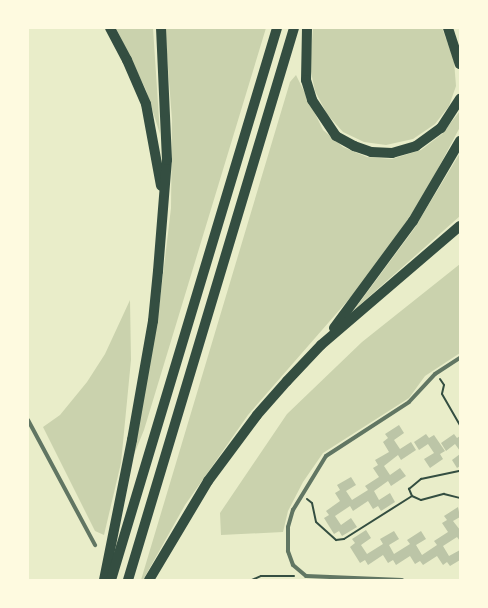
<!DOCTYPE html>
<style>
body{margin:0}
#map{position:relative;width:488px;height:608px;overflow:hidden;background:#e9edc9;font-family:"Noto Sans",sans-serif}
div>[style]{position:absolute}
.green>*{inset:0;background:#cad2ad}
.building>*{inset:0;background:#bcc5a7}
.path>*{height:2px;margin:-1px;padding:0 1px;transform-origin:1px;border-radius:1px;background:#344e41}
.minor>*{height:4px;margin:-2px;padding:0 2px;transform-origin:2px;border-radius:2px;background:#617663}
.motorway>*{height:10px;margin:-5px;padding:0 5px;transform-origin:5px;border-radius:5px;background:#344e41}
span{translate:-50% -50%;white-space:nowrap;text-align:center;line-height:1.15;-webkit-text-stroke:3px #fefae0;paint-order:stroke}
.frame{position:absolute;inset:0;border:29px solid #fefae0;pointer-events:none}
</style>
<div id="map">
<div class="green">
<div style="clip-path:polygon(116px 28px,153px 28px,160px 134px,146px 90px)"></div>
<div style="clip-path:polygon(165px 28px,266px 28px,144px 430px,133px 457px,160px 300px,171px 208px,172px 120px)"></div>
<div style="clip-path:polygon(313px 28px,442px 28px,454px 61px,456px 86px,449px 106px,435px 124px,413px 139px,386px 145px,364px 142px,343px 132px,327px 114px,315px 91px,310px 67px)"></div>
<div style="clip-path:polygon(296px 75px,323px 130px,343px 147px,367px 157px,392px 159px,421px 150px,442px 134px,460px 111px,460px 127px,423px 197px,393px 241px,363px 283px,248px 415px,185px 505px,143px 580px,141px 580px,290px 82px)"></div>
<div style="clip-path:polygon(460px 153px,460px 216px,354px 310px,414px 229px)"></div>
<div style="clip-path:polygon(460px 264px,460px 353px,425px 376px,409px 398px,323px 453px,303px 482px,288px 511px,283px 532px,221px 535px,220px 513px,287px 414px,362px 342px)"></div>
<div style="clip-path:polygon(130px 300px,131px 360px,121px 463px,104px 535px,95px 531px,43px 427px,60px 415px,87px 382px,105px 354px)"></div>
</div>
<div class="building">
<div style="clip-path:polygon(399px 425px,404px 433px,394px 440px,400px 449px,411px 442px,416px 450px,401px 460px,398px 455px,384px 466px,390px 475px,400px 468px,406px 476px,391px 486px,388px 481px,374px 491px,379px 500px,390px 493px,395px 502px,381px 511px,378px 506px,373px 509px,368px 501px,353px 511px,350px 506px,335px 516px,341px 525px,351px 518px,357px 527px,342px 536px,339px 531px,334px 534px,324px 518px,329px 515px,326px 511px,340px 501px,335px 493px,340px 490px,337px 485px,351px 477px,356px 485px,346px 491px,352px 500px,368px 490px,365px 486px,379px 477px,373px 468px,378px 465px,375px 460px,389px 452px,383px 442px,388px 438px,385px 434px)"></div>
<div style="clip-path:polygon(426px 434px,429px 438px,434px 435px,445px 451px,440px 454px,443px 459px,430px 468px,424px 459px,434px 453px,428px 444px,419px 450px,414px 442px)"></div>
<div style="clip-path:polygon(454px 434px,457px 438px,460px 436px,460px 451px,455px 444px,446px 451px,441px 443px)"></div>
<div style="clip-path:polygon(460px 454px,460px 466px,457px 468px,452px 460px)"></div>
<div style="clip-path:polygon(458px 507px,460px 517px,453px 521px,460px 530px,460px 541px,457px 537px,443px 546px,449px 556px,460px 550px,460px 560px,450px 566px,447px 562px,443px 565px,437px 556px,423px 565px,420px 561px,415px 564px,410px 556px,396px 565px,393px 560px,388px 563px,383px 555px,368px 565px,365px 560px,360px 563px,350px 547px,355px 543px,352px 539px,366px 530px,371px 538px,361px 545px,367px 554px,383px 544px,380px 539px,394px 531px,399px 539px,389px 545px,394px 554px,410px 544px,407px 540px,421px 531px,426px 539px,416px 545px,422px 555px,437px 545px,434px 541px,448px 532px,442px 523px,447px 520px,444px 516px)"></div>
</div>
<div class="path">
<div style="left:440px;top:379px;width:7px;rotate:56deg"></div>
<div style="left:444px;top:385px;width:9px;rotate:103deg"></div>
<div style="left:442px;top:394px;width:36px;rotate:60deg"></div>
<div style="left:412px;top:496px;width:8px;rotate:-113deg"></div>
<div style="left:409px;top:489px;width:16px;rotate:-40deg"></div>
<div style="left:421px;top:479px;width:40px;rotate:-12deg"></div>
<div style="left:307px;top:499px;width:6px;rotate:39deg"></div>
<div style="left:312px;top:503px;width:19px;rotate:78deg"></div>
<div style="left:316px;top:522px;width:27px;rotate:42deg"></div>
<div style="left:336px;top:540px;width:8px;rotate:-7deg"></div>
<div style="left:344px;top:539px;width:80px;rotate:-32.3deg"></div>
<div style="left:412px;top:496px;width:10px;rotate:24deg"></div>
<div style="left:421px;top:500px;width:24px;rotate:-15deg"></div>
<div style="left:444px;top:494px;width:16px;rotate:14deg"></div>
<div style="left:252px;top:580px;width:10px;rotate:-24deg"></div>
<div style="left:261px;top:576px;width:33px"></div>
</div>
<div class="minor">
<div style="left:28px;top:420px;width:142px;rotate:61.8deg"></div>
<div style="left:402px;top:580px;width:96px;rotate:-177.6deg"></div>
<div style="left:306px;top:576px;width:17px;rotate:-140deg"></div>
<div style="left:293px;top:565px;width:15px;rotate:-110deg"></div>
<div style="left:288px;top:551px;width:24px;rotate:-90deg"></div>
<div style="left:288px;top:527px;width:18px;rotate:-74deg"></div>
<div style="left:293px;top:510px;width:63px;rotate:-58.6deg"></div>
<div style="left:326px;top:456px;width:99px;rotate:-33deg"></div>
<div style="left:409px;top:402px;width:38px;rotate:-47deg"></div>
<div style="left:435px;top:374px;width:30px;rotate:-33deg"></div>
</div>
<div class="motorway">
<div style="left:110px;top:28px;width:36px;rotate:62deg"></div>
<div style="left:127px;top:60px;width:48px;rotate:66.6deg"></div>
<div style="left:146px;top:104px;width:83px;rotate:79.6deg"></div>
<div style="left:307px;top:28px;width:52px;rotate:91.1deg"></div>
<div style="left:306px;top:80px;width:21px;rotate:73deg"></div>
<div style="left:312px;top:100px;width:43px;rotate:56.3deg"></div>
<div style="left:336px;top:136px;width:21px;rotate:29deg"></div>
<div style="left:354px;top:146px;width:18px;rotate:19deg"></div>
<div style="left:371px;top:152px;width:21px;rotate:3deg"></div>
<div style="left:392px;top:153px;width:25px;rotate:-16deg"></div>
<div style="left:416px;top:146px;width:31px;rotate:-36deg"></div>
<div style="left:441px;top:128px;width:35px;rotate:-57deg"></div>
<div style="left:448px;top:28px;width:38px;rotate:72deg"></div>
<div style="left:334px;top:328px;width:133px;rotate:-53.6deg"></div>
<div style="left:413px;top:221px;width:93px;rotate:-59.6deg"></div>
<div style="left:104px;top:580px;width:143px;rotate:-78.7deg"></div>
<div style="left:132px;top:440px;width:121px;rotate:-80deg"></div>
<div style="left:153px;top:321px;width:50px;rotate:-84.3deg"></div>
<div style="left:158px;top:271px;width:111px;rotate:-85.4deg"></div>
<div style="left:167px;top:160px;width:132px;rotate:-92.6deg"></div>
<div style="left:111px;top:580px;width:576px;rotate:-73.26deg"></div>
<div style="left:128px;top:580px;width:576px;rotate:-73.26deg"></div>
<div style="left:149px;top:580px;width:115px;rotate:-59.2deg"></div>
<div style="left:208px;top:481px;width:82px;rotate:-53.4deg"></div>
<div style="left:257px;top:415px;width:45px;rotate:-48.6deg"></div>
<div style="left:287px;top:381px;width:50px;rotate:-46.6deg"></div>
<div style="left:321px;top:345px;width:183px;rotate:-40.6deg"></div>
</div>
<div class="frame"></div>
</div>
